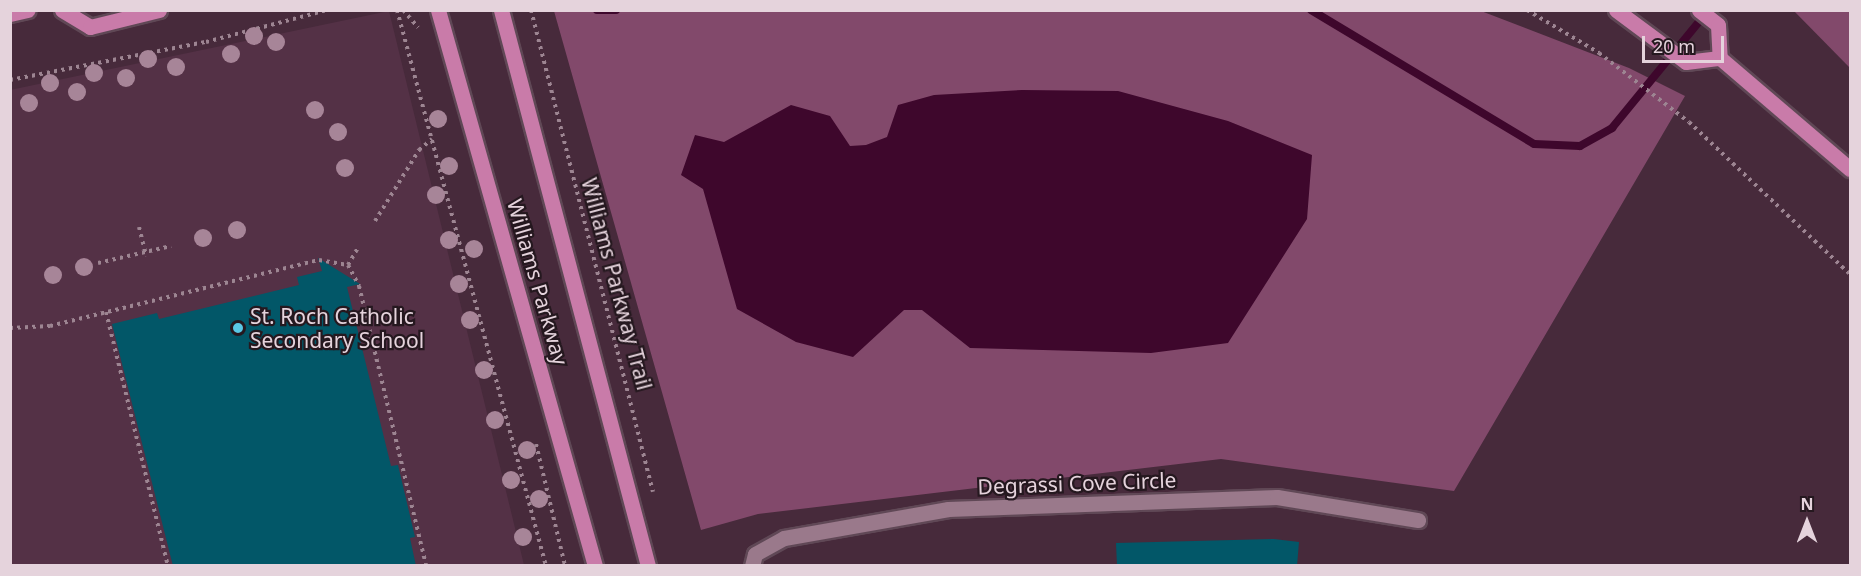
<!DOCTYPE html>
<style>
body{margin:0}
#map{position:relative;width:1861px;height:576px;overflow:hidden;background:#472a3b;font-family:"Noto Sans",sans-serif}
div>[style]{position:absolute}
.built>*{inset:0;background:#543146}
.green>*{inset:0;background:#82496b}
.water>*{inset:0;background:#3e072c}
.stream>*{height:8px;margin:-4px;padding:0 4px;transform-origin:4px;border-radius:4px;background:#3e072c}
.building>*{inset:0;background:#025768}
.path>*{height:4px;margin-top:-2px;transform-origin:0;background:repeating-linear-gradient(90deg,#9d8592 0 3px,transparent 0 7.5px)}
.roads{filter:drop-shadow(2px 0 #604856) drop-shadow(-2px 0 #604856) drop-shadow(0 2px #604856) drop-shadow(0 -2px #604856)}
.minor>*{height:15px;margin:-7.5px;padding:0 7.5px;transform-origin:7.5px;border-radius:7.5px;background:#9a798b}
.major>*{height:15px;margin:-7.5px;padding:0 7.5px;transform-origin:7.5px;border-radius:7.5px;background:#c97ba9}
.trees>*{width:18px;height:18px;margin:-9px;border-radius:50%;background:#a78598}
.dots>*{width:16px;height:16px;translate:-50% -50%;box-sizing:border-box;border:3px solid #25181f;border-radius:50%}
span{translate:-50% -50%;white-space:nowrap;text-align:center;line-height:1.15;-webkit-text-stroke:4.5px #25181f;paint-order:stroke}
.street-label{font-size:21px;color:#e5d3dc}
.poi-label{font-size:21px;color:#e5d3dc}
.left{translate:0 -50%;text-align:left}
.frame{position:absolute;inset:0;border:12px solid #e5d3dc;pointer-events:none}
.north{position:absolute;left:1777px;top:492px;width:60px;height:60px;-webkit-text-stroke:4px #25181f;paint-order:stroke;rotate:0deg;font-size:16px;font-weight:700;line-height:24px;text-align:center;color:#e5d3dc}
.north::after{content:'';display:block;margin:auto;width:21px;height:27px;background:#e5d3dc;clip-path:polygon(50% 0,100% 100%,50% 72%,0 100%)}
.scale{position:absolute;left:1642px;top:36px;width:82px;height:27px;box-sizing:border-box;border:3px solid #e5d3dc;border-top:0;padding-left:8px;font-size:18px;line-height:21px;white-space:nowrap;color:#e5d3dc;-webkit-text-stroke:4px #25181f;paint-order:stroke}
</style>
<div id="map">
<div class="built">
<div style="clip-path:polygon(389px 11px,524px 565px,11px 565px,10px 90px)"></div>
</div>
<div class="green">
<div style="clip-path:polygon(554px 11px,1481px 11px,1629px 68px,1685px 96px,1454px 491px,1221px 459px,758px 514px,701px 530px)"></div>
<div style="clip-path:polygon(1794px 11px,1850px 11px,1850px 68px)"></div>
</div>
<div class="water">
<div style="clip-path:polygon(1022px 90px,1118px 91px,1228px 121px,1312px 155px,1307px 219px,1228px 343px,1151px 353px,970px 348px,922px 310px,904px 310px,853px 357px,796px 342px,737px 309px,703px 189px,681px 175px,695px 135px,724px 142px,791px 105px,830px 116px,850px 146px,866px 145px,887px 137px,898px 105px,934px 95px)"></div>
</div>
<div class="stream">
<div style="left:597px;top:10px;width:19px"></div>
<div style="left:1311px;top:10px;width:260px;rotate:31deg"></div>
<div style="left:1534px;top:144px;width:46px;rotate:2.5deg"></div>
<div style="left:1580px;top:146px;width:37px;rotate:-29deg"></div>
<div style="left:1612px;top:128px;width:149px;rotate:-50.7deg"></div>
</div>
<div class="building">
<div style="clip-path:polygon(318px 258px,360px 284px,347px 287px,391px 466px,398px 465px,415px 537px,410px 538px,416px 566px,173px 566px,112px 324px,157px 313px,159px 319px,299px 285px,297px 277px,322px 271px)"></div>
<div style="clip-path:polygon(1274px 539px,1299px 542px,1297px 566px,1117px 566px,1116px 543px)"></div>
</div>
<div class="path">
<div style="left:397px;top:10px;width:576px;rotate:75deg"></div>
<div style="left:403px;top:10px;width:23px;rotate:49deg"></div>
<div style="left:531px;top:10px;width:497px;rotate:75.8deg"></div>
<div style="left:1527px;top:10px;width:84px;rotate:30.8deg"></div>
<div style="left:1599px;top:53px;width:113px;rotate:37.5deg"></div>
<div style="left:1689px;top:122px;width:221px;rotate:43.4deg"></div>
<div style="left:10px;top:80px;width:200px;rotate:-11deg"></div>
<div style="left:206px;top:42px;width:125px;rotate:-14.8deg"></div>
<div style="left:375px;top:221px;width:84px;rotate:-58.2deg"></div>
<div style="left:419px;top:150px;width:17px;rotate:-40deg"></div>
<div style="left:139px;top:227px;width:30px;rotate:76deg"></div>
<div style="left:98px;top:263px;width:75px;rotate:-13.1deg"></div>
<div style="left:348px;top:265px;width:22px;rotate:-60deg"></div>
<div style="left:106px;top:312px;width:261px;rotate:76.3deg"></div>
<div style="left:10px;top:328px;width:40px;rotate:-2.9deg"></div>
<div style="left:50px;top:326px;width:277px;rotate:-13.8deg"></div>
<div style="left:319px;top:260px;width:29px;rotate:10deg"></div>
<div style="left:348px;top:265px;width:24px;rotate:62deg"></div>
<div style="left:359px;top:286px;width:288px;rotate:76.5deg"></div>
<div style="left:536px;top:444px;width:125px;rotate:76.6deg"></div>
</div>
<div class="roads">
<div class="minor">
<div style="left:752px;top:566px;width:12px;rotate:-76deg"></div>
<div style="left:755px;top:554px;width:33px;rotate:-29deg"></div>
<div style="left:784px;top:538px;width:167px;rotate:-10deg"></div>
<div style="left:948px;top:509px;width:329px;rotate:-2.1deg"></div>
<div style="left:1277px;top:497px;width:143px;rotate:9.3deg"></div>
</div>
<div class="major">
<div style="left:62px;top:10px;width:33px;rotate:31deg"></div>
<div style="left:90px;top:27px;width:71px;rotate:-13.8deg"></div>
<div style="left:438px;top:10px;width:578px;rotate:74.23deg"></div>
<div style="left:501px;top:10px;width:575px;rotate:75.19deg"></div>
<div style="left:1616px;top:10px;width:87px;rotate:36.6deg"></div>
<div style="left:1686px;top:62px;width:34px;rotate:-7deg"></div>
<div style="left:1699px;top:10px;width:24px;rotate:38deg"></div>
<div style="left:1718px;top:25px;width:33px;rotate:87deg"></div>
<div style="left:1720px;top:58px;width:171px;rotate:40.5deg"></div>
<div style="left:10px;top:14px;width:18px;rotate:-13deg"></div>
</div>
</div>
<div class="trees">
<div style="left:254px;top:36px"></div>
<div style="left:276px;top:42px"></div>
<div style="left:231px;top:54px"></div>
<div style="left:148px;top:59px"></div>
<div style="left:176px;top:67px"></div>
<div style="left:94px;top:73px"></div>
<div style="left:126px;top:78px"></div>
<div style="left:50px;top:83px"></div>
<div style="left:77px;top:92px"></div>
<div style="left:29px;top:103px"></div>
<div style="left:315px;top:110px"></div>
<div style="left:438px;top:119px"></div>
<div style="left:338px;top:132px"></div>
<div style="left:449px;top:166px"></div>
<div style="left:345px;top:168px"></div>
<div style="left:436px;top:195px"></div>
<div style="left:237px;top:230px"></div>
<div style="left:203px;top:238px"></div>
<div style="left:449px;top:240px"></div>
<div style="left:474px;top:249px"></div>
<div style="left:84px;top:267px"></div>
<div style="left:53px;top:275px"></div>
<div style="left:459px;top:284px"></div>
<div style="left:470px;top:320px"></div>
<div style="left:484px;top:370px"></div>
<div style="left:495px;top:420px"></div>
<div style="left:527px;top:450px"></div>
<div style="left:511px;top:480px"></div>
<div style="left:539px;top:499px"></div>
<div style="left:523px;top:537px"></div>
</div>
<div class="dots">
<div style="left:238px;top:328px;background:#59c8e5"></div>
</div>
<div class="street-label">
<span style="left:538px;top:282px;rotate:74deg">Williams Parkway</span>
<span style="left:617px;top:284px;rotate:75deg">Williams Parkway Trail</span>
<span style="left:1077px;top:483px;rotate:-2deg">Degrassi Cove Circle</span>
</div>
<div class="poi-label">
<span class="left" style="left:250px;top:328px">St. Roch Catholic<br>Secondary School</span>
</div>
<div class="frame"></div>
<div class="north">N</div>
<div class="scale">20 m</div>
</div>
